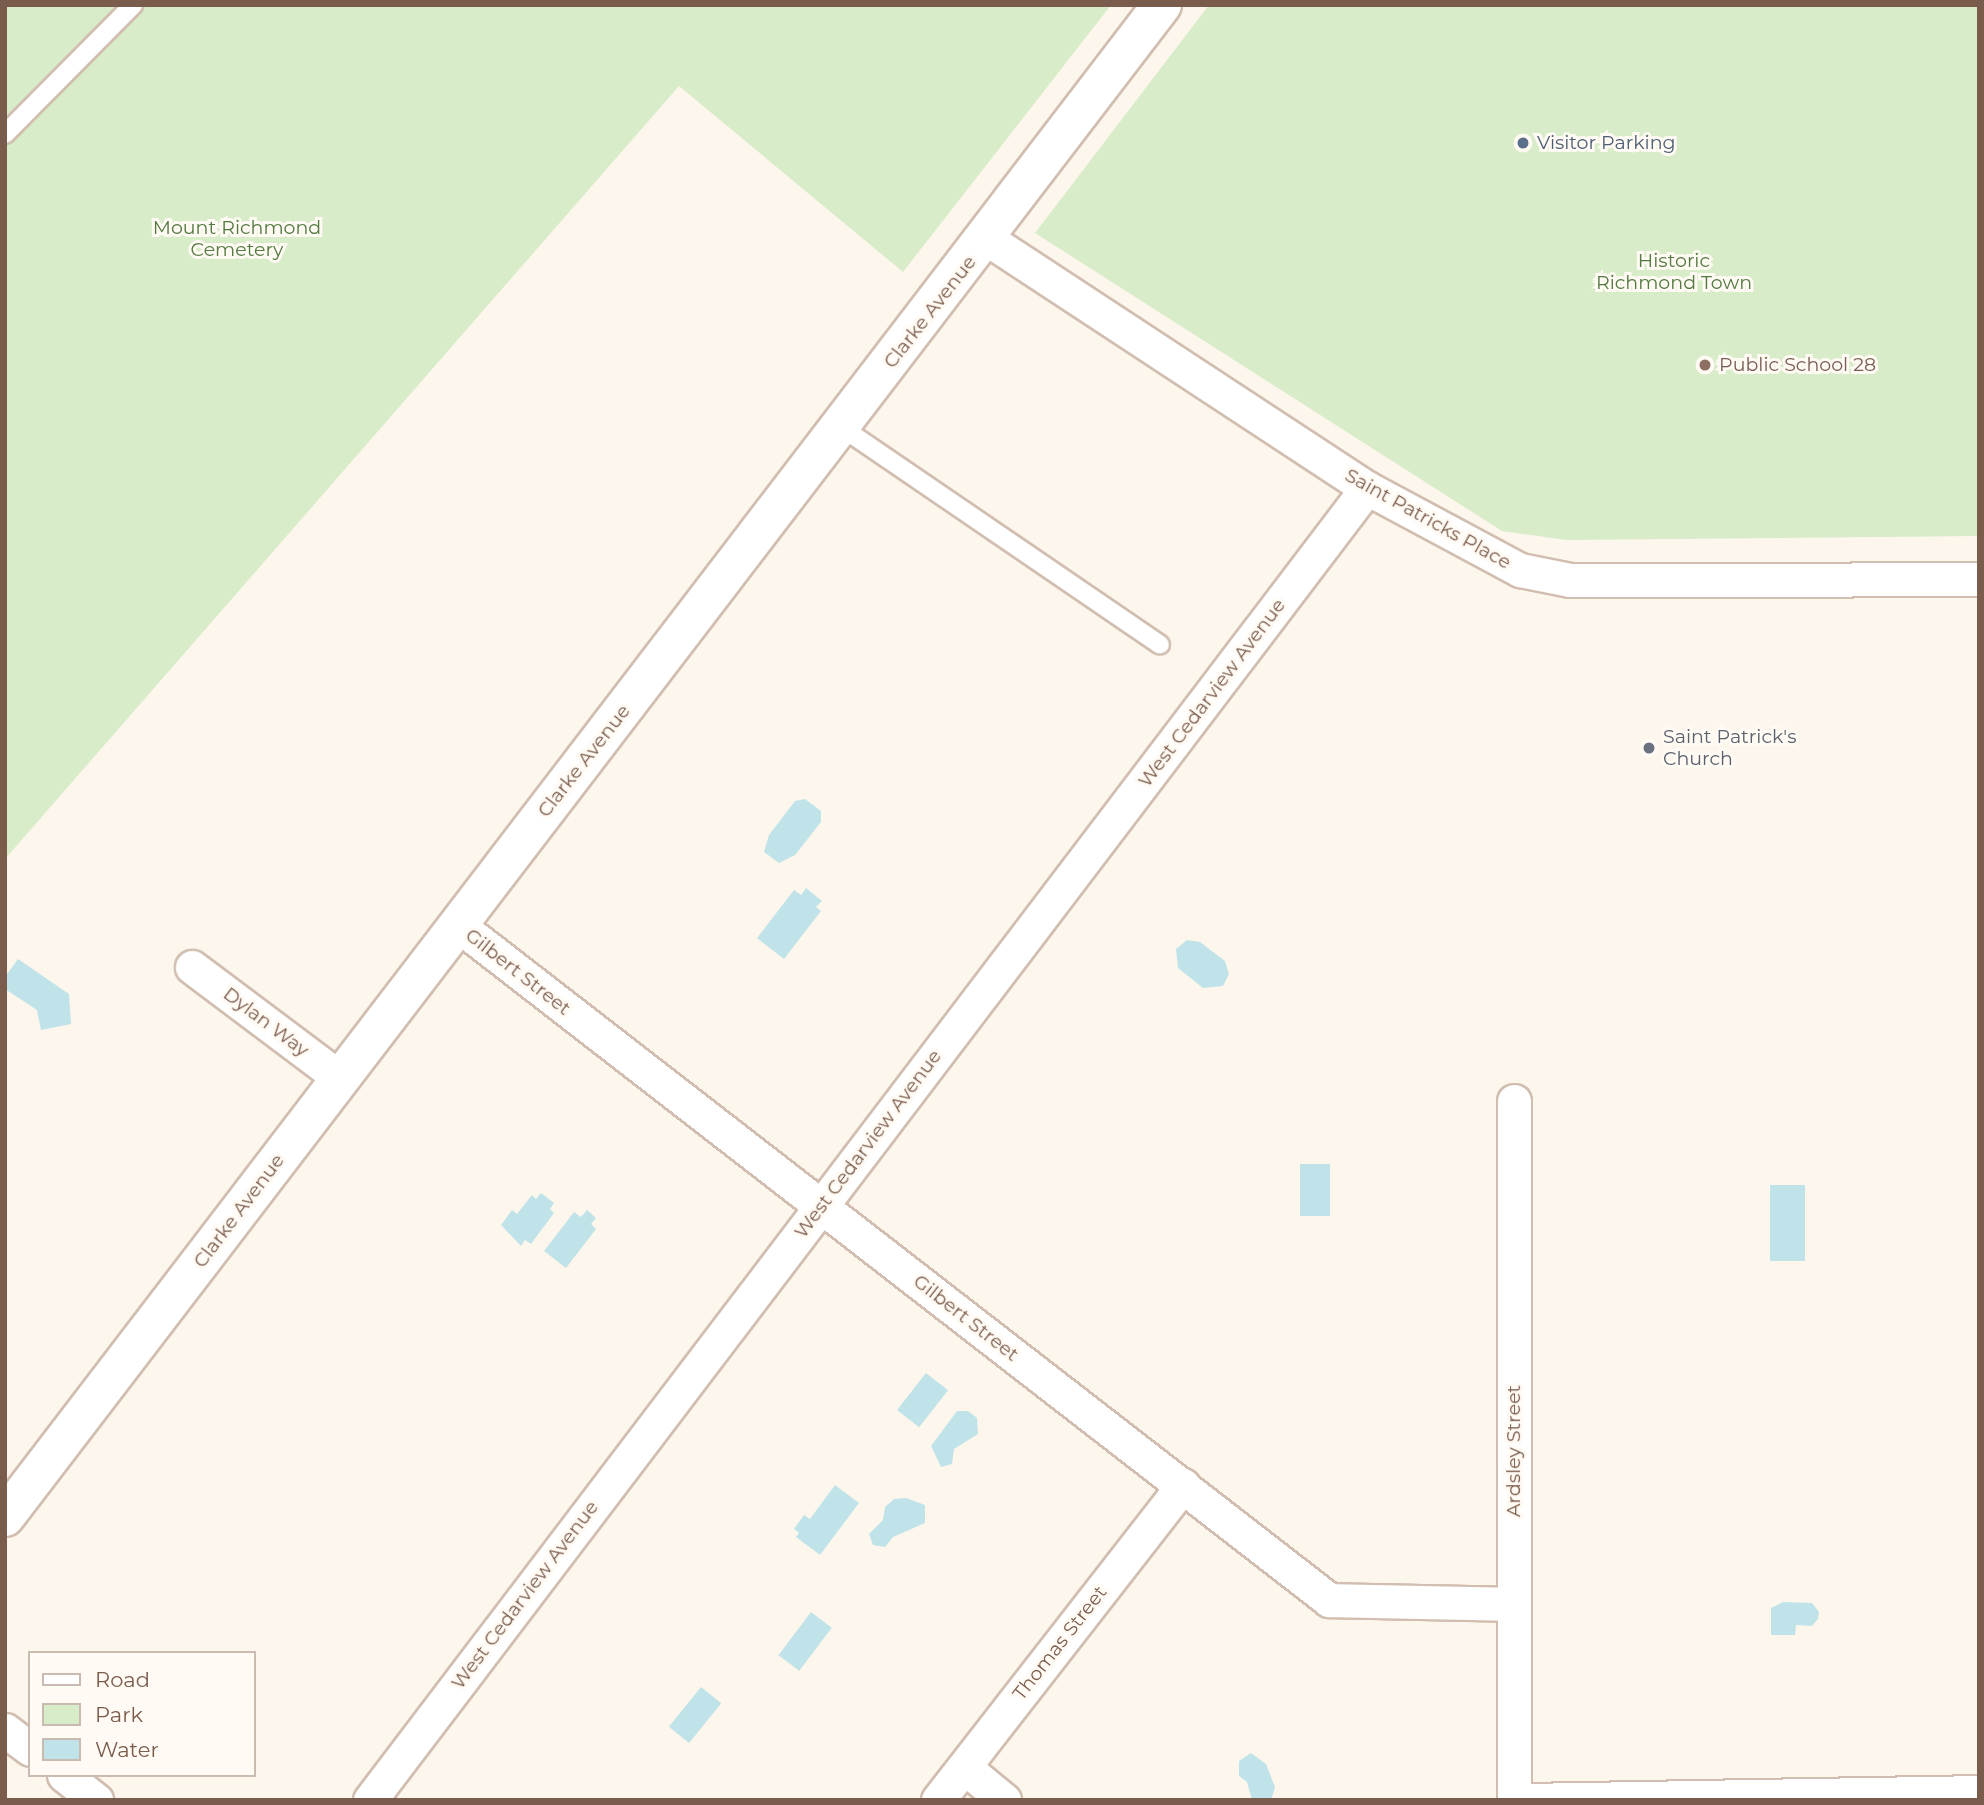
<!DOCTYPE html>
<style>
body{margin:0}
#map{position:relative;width:1984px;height:1805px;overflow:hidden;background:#fdf6ec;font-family:Montserrat,sans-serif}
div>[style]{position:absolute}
.green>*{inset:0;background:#d8ecc9}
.water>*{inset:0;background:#bfe3e8;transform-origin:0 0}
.roads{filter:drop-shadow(2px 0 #d1beb0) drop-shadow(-2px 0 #d1beb0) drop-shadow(0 2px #d1beb0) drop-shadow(0 -2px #d1beb0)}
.service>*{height:18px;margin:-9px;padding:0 9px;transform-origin:9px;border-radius:9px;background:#fff}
.minor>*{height:33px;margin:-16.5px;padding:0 16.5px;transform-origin:16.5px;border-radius:16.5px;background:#fff}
.tertiary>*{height:38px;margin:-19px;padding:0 19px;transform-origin:19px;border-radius:19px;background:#fff}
.dots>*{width:19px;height:19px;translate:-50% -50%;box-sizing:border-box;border:4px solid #fffaf3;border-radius:50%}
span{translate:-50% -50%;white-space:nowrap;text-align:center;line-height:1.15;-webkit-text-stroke:6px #fffaf3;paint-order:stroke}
.service-label{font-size:19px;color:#4e5e75}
.left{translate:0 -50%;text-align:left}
.park-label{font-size:19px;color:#537a41}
.street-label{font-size:19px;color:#7a5c4d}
.education-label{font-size:19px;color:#785e54}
.worship-label{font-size:19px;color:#5b616d}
.frame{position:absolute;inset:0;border:7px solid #7a5c4d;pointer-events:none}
.legend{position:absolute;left:28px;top:1651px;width:228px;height:126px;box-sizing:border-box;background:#fffaf3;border:2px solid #cabbb1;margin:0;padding:9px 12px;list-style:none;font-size:21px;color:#7a5c4d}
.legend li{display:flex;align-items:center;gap:14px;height:35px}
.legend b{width:35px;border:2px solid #cabbb1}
</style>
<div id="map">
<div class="green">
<div style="clip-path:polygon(5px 5px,1111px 5px,903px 272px,679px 86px,5px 859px)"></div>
<div style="clip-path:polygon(1209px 5px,1979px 5px,1979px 536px,1566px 540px,1502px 531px,1035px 233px)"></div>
</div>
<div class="water">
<div style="clip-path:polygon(805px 799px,821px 811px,821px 822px,795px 855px,779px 863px,764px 852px,769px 835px,795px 801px)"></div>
<div style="clip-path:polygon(806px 888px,822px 901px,816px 907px,821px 911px,784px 959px,757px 938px,794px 890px,801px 895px)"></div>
<div style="clip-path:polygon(1187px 940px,1200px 942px,1225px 961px,1229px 974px,1223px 986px,1203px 988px,1178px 968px,1176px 949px)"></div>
<div style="clip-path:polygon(18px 959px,69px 994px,71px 1024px,41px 1030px,37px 1010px,5px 989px,5px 977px)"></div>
<div style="left:1300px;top:1164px;width:30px;height:52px"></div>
<div style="left:1770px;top:1185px;width:35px;height:76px"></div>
<div style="clip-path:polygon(541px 1193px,554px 1203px,550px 1209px,554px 1213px,531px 1244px,525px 1240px,521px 1246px,501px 1225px,512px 1210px,517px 1214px,532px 1195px,536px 1199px)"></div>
<div style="clip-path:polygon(587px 1210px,596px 1218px,591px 1224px,596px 1229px,566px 1268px,544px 1251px,574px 1212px,581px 1217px)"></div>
<div style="left:926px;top:1373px;width:28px;height:47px;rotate:38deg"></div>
<div style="clip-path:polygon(957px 1411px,968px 1411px,977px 1418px,978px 1434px,954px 1449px,952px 1464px,941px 1467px,931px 1446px)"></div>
<div style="clip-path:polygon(835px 1485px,859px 1503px,820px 1555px,796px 1537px,799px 1533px,794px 1529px,804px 1515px,810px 1519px)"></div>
<div style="clip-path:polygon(906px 1498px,925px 1505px,925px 1523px,893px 1537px,885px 1547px,873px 1545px,869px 1534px,883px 1520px,885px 1507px,894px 1499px)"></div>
<div style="clip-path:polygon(1783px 1602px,1812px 1603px,1819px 1612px,1818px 1619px,1812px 1626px,1796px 1625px,1795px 1635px,1771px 1635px,1771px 1608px)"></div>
<div style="left:811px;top:1612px;width:26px;height:54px;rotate:37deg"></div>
<div style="left:701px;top:1687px;width:26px;height:51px;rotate:39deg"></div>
<div style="clip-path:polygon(1251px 1753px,1266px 1764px,1275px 1787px,1271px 1800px,1252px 1800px,1247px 1782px,1239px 1776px,1239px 1761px)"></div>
</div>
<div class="roads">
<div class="service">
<div style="left:5px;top:134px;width:182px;rotate:-45.2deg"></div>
<div style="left:841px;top:427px;width:386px;rotate:34.3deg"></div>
</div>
<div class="minor">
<div style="left:986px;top:238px;width:456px;rotate:33.3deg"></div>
<div style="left:1367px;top:488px;width:174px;rotate:28.2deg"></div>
<div style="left:1520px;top:570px;width:51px;rotate:11.3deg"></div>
<div style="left:1570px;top:580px;width:409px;rotate:-0.1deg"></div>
<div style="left:458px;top:925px;width:1102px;rotate:37.77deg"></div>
<div style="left:1329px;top:1600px;width:184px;rotate:1.2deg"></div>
<div style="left:192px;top:967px;width:185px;rotate:36.9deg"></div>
<div style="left:5px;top:1730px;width:31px;rotate:37deg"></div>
<div style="left:964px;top:1767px;width:52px;rotate:39.5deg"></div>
<div style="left:64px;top:1775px;width:41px;rotate:38deg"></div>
<div style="left:370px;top:1800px;width:1648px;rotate:-52.77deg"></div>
<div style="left:938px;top:1800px;width:399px;rotate:-52.1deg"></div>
<div style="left:1514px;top:1800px;width:699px;rotate:-90deg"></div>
<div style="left:1525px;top:1800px;width:454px;rotate:-1deg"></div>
</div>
<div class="tertiary">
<div style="left:5px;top:1517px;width:1904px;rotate:-52.58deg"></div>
</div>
</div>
<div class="dots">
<div style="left:1523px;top:143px;background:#5c6f8a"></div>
<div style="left:1705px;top:365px;background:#8d6e63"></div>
<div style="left:1649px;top:748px;background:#6b7280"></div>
</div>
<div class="service-label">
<span class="left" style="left:1537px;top:143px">Visitor Parking</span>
</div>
<div class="park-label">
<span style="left:237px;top:239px">Mount Richmond<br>Cemetery</span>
<span style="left:1674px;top:272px">Historic<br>Richmond Town</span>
</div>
<div class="street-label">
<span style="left:930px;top:312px;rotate:-52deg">Clarke Avenue</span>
<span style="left:1428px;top:519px;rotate:29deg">Saint Patricks Place</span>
<span style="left:1212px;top:693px;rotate:-53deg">West Cedarview Avenue</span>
<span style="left:584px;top:761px;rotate:-52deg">Clarke Avenue</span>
<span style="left:518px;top:972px;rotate:38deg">Gilbert Street</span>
<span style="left:266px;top:1022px;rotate:37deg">Dylan Way</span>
<span style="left:868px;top:1144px;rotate:-53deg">West Cedarview Avenue</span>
<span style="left:239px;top:1211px;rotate:-53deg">Clarke Avenue</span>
<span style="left:966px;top:1318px;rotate:38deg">Gilbert Street</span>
<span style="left:1514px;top:1451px;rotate:-90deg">Ardsley Street</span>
<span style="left:525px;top:1595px;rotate:-53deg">West Cedarview Avenue</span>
<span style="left:1060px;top:1643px;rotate:-52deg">Thomas Street</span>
</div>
<div class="education-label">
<span class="left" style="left:1719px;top:365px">Public School 28</span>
</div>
<div class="worship-label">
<span class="left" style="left:1663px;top:748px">Saint Patrick's<br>Church</span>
</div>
<div class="frame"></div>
<ul class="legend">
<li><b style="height:9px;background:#fff"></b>Road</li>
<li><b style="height:19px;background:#d8ecc9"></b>Park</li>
<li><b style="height:19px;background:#bfe3e8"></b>Water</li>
</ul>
</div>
